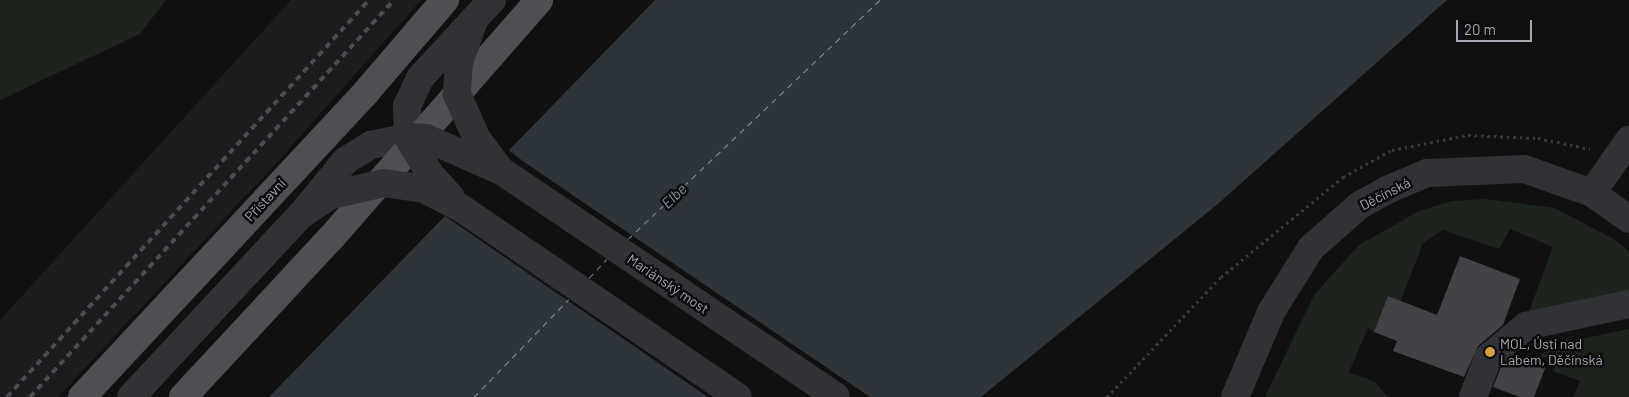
<!DOCTYPE html>
<meta charset="utf-8">
<style>
body{margin:0}
#map{position:relative;width:1629px;height:397px;overflow:hidden;background:#101011;font-family:Barlow,sans-serif}
div>[style]{position:absolute}
.built>*{inset:0;background:#1c1c1e}
.green>*{inset:0;background:#1d231d}
.water>*{inset:0;background:#2d353a}
.pier>*{inset:0;background:#101011}
.ferry>*{height:1px;margin-top:-0.5px;transform-origin:0;background:repeating-linear-gradient(90deg,#7d96a8 0 6px,transparent 0 11px)}
.building>*{inset:0;background:#424346}
.path>*{height:3px;margin-top:-1.5px;transform-origin:0;background:repeating-linear-gradient(90deg,#38393c 0 2.5px,transparent 0 6.5px)}
.minor>*{height:28px;margin:-14px;padding:0 14px;transform-origin:14px;border-radius:14px;background:#313236}
.major>*{height:28px;margin:-14px;padding:0 14px;transform-origin:14px;border-radius:14px;background:#4e4f54}
.rail>*{height:4px;margin-top:-2px;transform-origin:0;background:repeating-linear-gradient(90deg,#4b4c50 0 6px,transparent 0 11px)}
.minor-bridge>*{height:28px;margin:-14px;padding:0 14px;transform-origin:14px;border-radius:14px;background:#313236}
.dots>*{width:14px;height:14px;translate:-50% -50%;box-sizing:border-box;border:2px solid #0b0b0c;border-radius:50%}
span{translate:-50% -50%;white-space:nowrap;text-align:center;line-height:1.15;-webkit-text-stroke:5px #0b0b0c;paint-order:stroke}
.street-label{font-size:14px;color:#a3a8b0}
.poi-label{font-size:14px;color:#a3a8b0}
.left{translate:0 -50%;text-align:left}
.water-label{font-size:15px;color:#7d96a8;font-style:italic}
.scale{position:absolute;left:1456px;top:20px;width:76px;height:22px;box-sizing:border-box;border:2px solid #a3a8b0;border-top:0;padding-left:6px;font-size:15px;line-height:18px;white-space:nowrap;color:#a3a8b0;-webkit-text-stroke:4px #0b0b0c;paint-order:stroke}
</style>
<div id="map">
<div class="built">
<div style="clip-path:polygon(291px 0,421px 0,281px 158px,58px 397px,0 397px,0 320px)"></div>
</div>
<div class="green">
<div style="clip-path:polygon(0 0,166px 0,140px 34px,0 100px)"></div>
<div style="clip-path:polygon(1486px 199px,1555px 208px,1617px 241px,1629px 252px,1629px 290px,1528px 314px,1553px 247px,1510px 229px,1499px 249px,1443px 230px,1423px 243px,1400px 303px,1374px 332px,1368px 328px,1349px 372px,1375px 382px,1388px 397px,1265px 397px,1314px 295px,1359px 245px,1419px 211px,1452px 201px)"></div>
<div style="clip-path:polygon(1629px 329px,1629px 397px,1573px 397px,1580px 381px,1553px 371px,1557px 361px,1539px 356px,1557px 344px)"></div>
</div>
<div class="water">
<div style="clip-path:polygon(655px 0,1447px 0,1219px 203px,981px 397px,269px 397px)"></div>
</div>
<div class="pier">
<div style="clip-path:polygon(506px 148px,524px 162px,870px 397px,708px 397px,442px 214px)"></div>
</div>
<div class="ferry">
<div style="left:628px;top:239px;width:347px;rotate:-43.5deg"></div>
<div style="left:589px;top:278px;width:26px;rotate:-47deg"></div>
<div style="left:474px;top:397px;width:136px;rotate:-45.9deg"></div>
</div>
<div class="building">
<div style="clip-path:polygon(1460px 256px,1520px 279px,1503px 325px,1478px 346px,1464px 377px,1393px 351px,1397px 341px,1374px 332px,1388px 296px,1437px 315px)"></div>
<div style="clip-path:polygon(1516px 355px,1546px 366px,1534px 397px,1520px 397px,1493px 387px,1501px 367px)"></div>
</div>
<div class="path">
<div style="left:1107px;top:397px;width:166px;rotate:-46.5deg"></div>
<div style="left:1221px;top:277px;width:158px;rotate:-39.3deg"></div>
<div style="left:1343px;top:177px;width:56px;rotate:-28.9deg"></div>
<div style="left:1392px;top:150px;width:77px;rotate:-11.2deg"></div>
<div style="left:1468px;top:135px;width:70px;rotate:2.5deg"></div>
<div style="left:1538px;top:138px;width:53px;rotate:11.9deg"></div>
</div>
<div class="minor">
<div style="left:500px;top:170px;width:405px;rotate:34deg"></div>
<div style="left:1592px;top:193px;width:65px;rotate:-55.1deg"></div>
<div style="left:461px;top:208px;width:335px;rotate:34.3deg"></div>
<div style="left:131px;top:397px;width:249px;rotate:-47deg"></div>
<div style="left:301px;top:215px;width:70px;rotate:-50.8deg"></div>
<div style="left:345px;top:161px;width:31px;rotate:-32deg"></div>
<div style="left:371px;top:145px;width:38px;rotate:-12deg"></div>
<div style="left:408px;top:137px;width:31px;rotate:-92deg"></div>
<div style="left:407px;top:106px;width:31px;rotate:-65deg"></div>
<div style="left:420px;top:78px;width:106px;rotate:-47.3deg"></div>
<div style="left:1235px;top:397px;width:92px;rotate:-67deg"></div>
<div style="left:1271px;top:312px;width:75px;rotate:-58deg"></div>
<div style="left:1311px;top:248px;width:65px;rotate:-41.3deg"></div>
<div style="left:1360px;top:205px;width:31px;rotate:-29deg"></div>
<div style="left:1387px;top:190px;width:43px;rotate:-23deg"></div>
<div style="left:1427px;top:173px;width:97px;rotate:-2.4deg"></div>
<div style="left:1524px;top:169px;width:72px;rotate:19.4deg"></div>
<div style="left:1592px;top:193px;width:45px;rotate:35.1deg"></div>
<div style="left:1473px;top:397px;width:42px;rotate:-69deg"></div>
<div style="left:1488px;top:358px;width:50px;rotate:-40.1deg"></div>
<div style="left:1526px;top:326px;width:105px;rotate:-12.1deg"></div>
</div>
<div class="major">
<div style="left:82px;top:397px;width:418px;rotate:-47deg"></div>
<div style="left:367px;top:91px;width:120px;rotate:-49.4deg"></div>
<div style="left:183px;top:397px;width:217px;rotate:-47.1deg"></div>
<div style="left:331px;top:238px;width:316px;rotate:-48.8deg"></div>
</div>
<div class="rail">
<div style="left:7px;top:397px;width:537px;rotate:-47.64deg"></div>
<div style="left:30px;top:397px;width:539px;rotate:-47.48deg"></div>
</div>
<div class="minor-bridge">
<div style="left:473px;top:23px;width:41px;rotate:109.7deg"></div>
<div style="left:459px;top:62px;width:32px;rotate:94deg"></div>
<div style="left:457px;top:94px;width:49px;rotate:66deg"></div>
<div style="left:477px;top:139px;width:39px;rotate:53deg"></div>
<div style="left:408px;top:137px;width:18px;rotate:3deg"></div>
<div style="left:426px;top:138px;width:80px;rotate:23.7deg"></div>
<div style="left:408px;top:137px;width:43px;rotate:59.3deg"></div>
<div style="left:430px;top:174px;width:31px;rotate:48deg"></div>
<div style="left:301px;top:215px;width:36px;rotate:-34deg"></div>
<div style="left:331px;top:195px;width:54px;rotate:-12.8deg"></div>
<div style="left:384px;top:183px;width:40px;rotate:8.5deg"></div>
<div style="left:424px;top:189px;width:42px;rotate:27.2deg"></div>
</div>
<div class="dots">
<div style="left:1490px;top:352px;background:#da9e3f"></div>
</div>
<div class="street-label">
<span style="left:1385px;top:194px;rotate:-27deg">Děčínská</span>
<span style="left:265px;top:200px;rotate:-47deg">Přístavní</span>
<span style="left:668px;top:284px;rotate:34deg">Mariánský most</span>
</div>
<div class="poi-label">
<span class="left" style="left:1500px;top:352px">MOL, Ústí nad<br>Labem, Děčínská</span>
</div>
<div class="water-label">
<span style="left:674px;top:196px;rotate:-44deg">Elbe</span>
</div>
<div class="scale">20 m</div>
</div>
